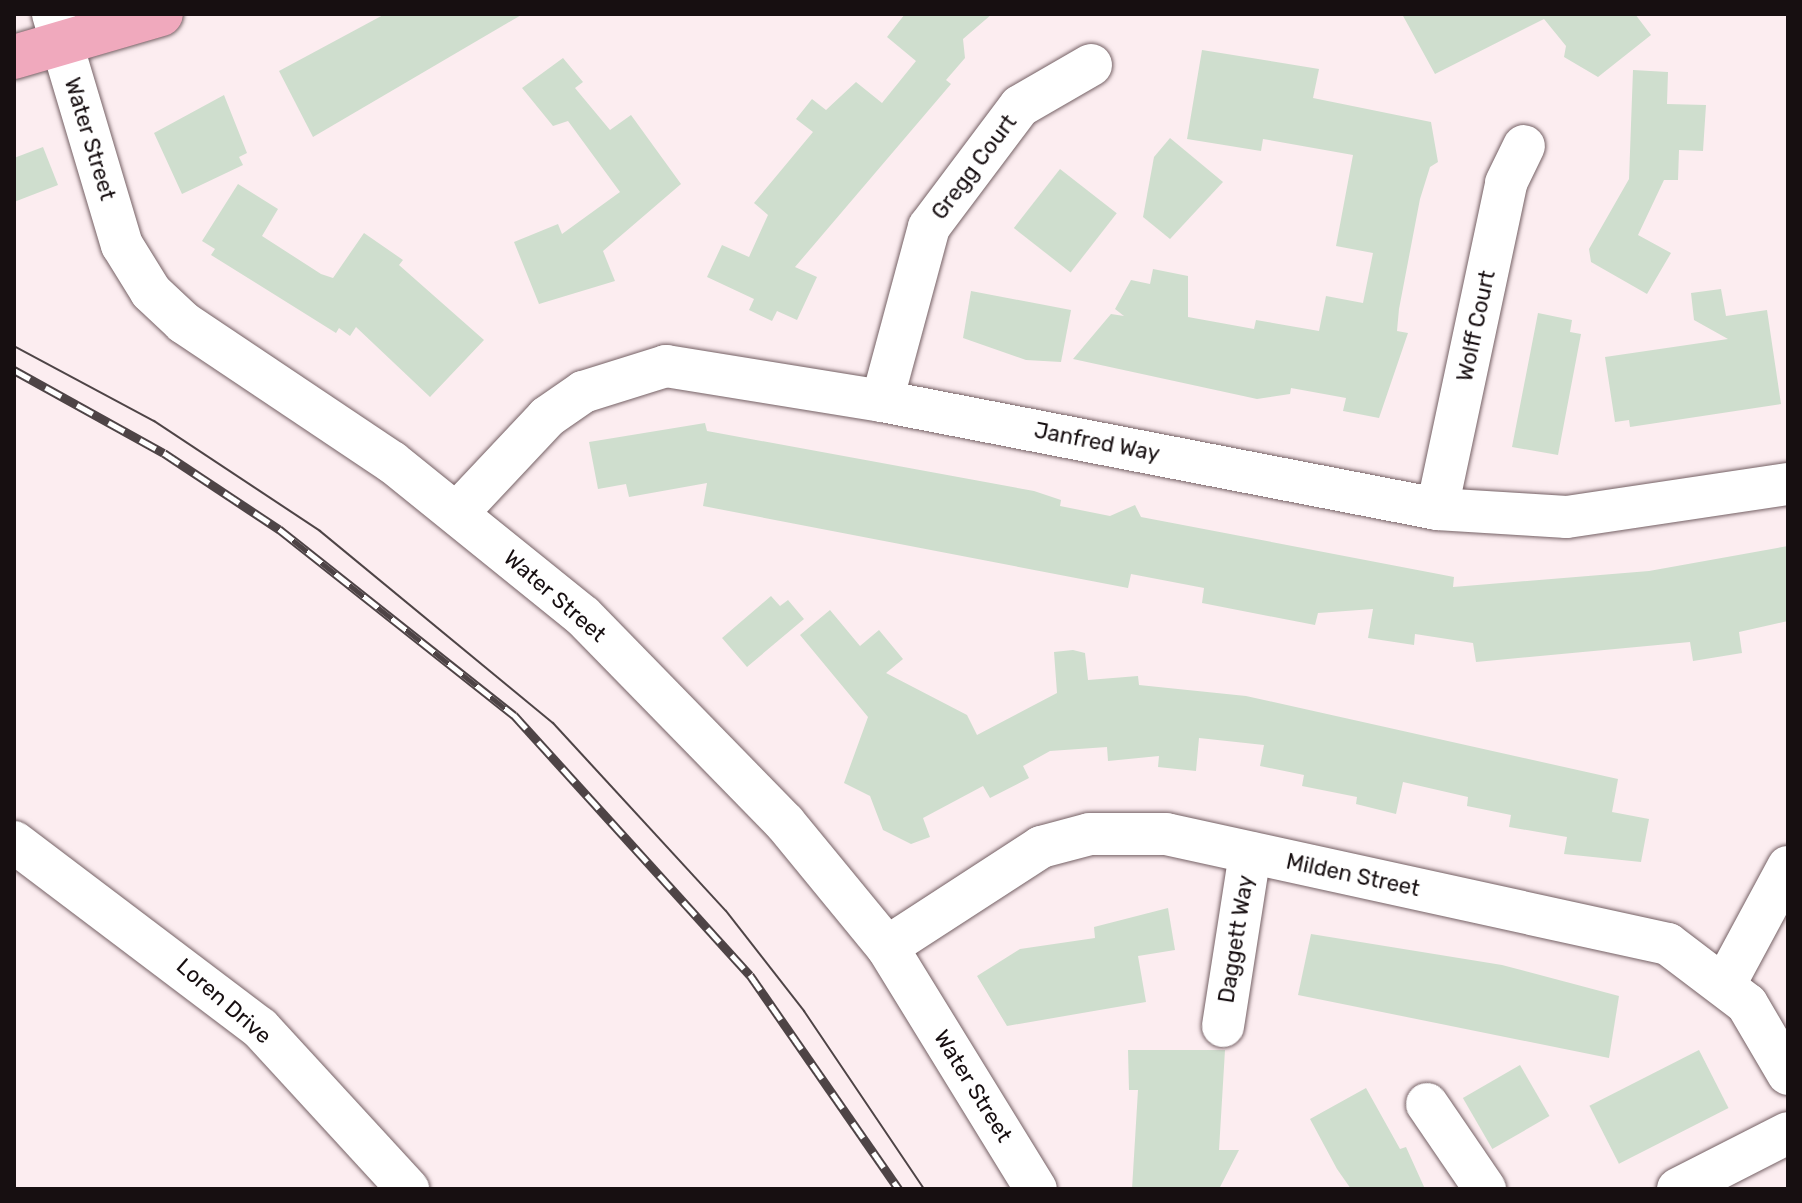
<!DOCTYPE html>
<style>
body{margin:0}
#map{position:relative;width:1802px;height:1203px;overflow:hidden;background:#fcedf0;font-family:Rubik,sans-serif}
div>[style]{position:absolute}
.building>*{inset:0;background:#cfdece;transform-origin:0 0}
.roads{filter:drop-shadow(0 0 2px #756165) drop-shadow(0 0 2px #756165)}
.minor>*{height:42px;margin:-21px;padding:0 21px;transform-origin:21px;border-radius:21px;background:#fff}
.major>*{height:44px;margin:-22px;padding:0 22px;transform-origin:22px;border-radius:22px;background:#f0a9bd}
.tram>*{height:2px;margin:-1px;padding:0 1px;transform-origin:1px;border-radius:1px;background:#4e4446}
.rail>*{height:9px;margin-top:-4.5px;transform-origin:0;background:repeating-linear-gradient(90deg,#fff 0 18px,#4e4446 0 36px);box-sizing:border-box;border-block:2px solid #4e4446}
span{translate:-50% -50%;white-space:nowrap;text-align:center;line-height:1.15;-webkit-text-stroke:8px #fff;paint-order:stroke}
.street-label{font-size:22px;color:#170f11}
.frame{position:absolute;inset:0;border:16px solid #170f11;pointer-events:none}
</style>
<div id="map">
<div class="building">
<div style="clip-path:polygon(385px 14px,523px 14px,313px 137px,279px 71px)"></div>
<div style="clip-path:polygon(905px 14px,992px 14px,963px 39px,965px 58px,946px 80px,951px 84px,795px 267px,817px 277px,797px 320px,777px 311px,772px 321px,749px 310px,754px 299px,707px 277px,722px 245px,749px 257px,768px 215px,754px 203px,813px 132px,796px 119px,812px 99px,826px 110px,856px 82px,882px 103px,916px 61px,887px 37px)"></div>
<div style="clip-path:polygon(1402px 14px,1635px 14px,1651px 35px,1598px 77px,1564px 57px,1566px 46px,1544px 19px,1435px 74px)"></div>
<div style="clip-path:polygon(1202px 50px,1319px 69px,1313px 98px,1431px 122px,1438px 162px,1430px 167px,1420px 199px,1399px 309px,1397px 331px,1408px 333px,1379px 418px,1343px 411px,1346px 398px,1291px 388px,1290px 394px,1257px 399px,1073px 359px,1111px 314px,1124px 316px,1115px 309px,1131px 280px,1150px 284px,1153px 269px,1188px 276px,1188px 317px,1254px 329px,1256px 320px,1319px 331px,1326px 296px,1363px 303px,1373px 253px,1336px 246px,1353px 155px,1263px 139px,1261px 151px,1187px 139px)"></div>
<div style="clip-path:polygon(563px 58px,583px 82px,575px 88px,610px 130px,631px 115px,681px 184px,603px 251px,615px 281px,539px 304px,514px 242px,558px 224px,562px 234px,620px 192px,568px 121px,553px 126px,522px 88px)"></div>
<div style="clip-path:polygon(1633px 70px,1668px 72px,1667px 104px,1706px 105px,1703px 151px,1679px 150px,1678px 180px,1664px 180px,1638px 235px,1671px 253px,1647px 294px,1591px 262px,1589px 249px,1629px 179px)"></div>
<div style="clip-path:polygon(224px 95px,247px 153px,239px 157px,243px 165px,182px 194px,154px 133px)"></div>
<div style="clip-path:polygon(1170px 138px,1223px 182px,1170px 239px,1143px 217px,1154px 157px)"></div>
<div style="clip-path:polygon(43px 147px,58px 185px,14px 202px,14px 158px)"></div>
<div style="left:1060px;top:169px;width:72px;height:75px;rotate:38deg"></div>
<div style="clip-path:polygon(238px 184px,278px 209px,262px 236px,321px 274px,333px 278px,364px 233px,403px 260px,399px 265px,484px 340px,430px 397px,356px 327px,350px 336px,339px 328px,336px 333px,211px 255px,215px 249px,202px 241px)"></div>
<div style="clip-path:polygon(1721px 289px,1726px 316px,1767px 310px,1781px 404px,1630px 427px,1629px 420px,1615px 422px,1605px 357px,1728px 339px,1694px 320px,1691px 293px)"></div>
<div style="clip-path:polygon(971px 291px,1071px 310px,1061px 362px,1026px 360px,963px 338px)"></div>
<div style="clip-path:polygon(1538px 313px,1572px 320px,1570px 332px,1581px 334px,1558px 455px,1512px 447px)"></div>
<div style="clip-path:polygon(705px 423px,707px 431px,1034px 491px,1061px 500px,1060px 506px,1110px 516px,1135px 505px,1141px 517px,1454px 577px,1453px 587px,1649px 571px,1788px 546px,1788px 621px,1739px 632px,1742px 653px,1693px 661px,1690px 642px,1476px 662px,1473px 643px,1415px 634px,1414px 645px,1368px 638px,1373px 609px,1318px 613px,1315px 625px,1202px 603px,1204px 588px,1131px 574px,1128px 588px,703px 506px,707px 483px,629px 497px,626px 484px,598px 489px,589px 442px)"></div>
<div style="clip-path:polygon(771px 596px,780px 606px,788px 600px,804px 619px,747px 667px,722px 638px)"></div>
<div style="clip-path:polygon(830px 610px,860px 646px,879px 630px,903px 659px,886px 673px,967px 715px,977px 735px,1057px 693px,1054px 652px,1073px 650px,1085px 653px,1088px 680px,1138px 676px,1139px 685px,1246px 696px,1618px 779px,1612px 812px,1649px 819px,1641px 862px,1564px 854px,1567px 837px,1509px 827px,1511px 815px,1467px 806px,1468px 797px,1403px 782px,1396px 814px,1356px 804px,1357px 797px,1302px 786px,1304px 775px,1260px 766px,1264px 745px,1199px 738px,1196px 771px,1158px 767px,1159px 756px,1108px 761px,1107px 747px,1050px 751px,1023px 766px,1029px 778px,990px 798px,983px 786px,923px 818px,930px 837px,911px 844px,883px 830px,870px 796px,844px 783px,868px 717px,800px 635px)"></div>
<div style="clip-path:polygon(1168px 908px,1175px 950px,1138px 956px,1146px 1002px,1007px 1026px,977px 976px,1020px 949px,1095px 938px,1094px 927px)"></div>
<div style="clip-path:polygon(1311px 934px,1502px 965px,1619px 996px,1609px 1058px,1298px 995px)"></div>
<div style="clip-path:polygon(1128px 1050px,1225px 1050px,1219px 1150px,1239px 1150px,1219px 1189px,1132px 1189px,1138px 1090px,1129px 1090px)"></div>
<div style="left:1699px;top:1050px;width:65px;height:123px;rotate:63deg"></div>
<div style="left:1520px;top:1065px;width:59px;height:66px;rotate:60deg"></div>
<div style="clip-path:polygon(1366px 1088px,1400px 1149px,1406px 1147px,1425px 1189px,1351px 1189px,1337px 1169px,1310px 1119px)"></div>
</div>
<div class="roads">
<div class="minor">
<div style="left:53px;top:14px;width:241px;rotate:73.4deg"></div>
<div style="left:122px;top:245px;width:55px;rotate:58.3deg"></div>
<div style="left:151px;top:292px;width:45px;rotate:43.2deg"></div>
<div style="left:184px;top:323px;width:250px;rotate:33.8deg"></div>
<div style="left:392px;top:462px;width:245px;rotate:38.9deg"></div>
<div style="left:583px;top:616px;width:289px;rotate:45.7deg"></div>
<div style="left:785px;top:823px;width:161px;rotate:50.6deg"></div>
<div style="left:887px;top:947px;width:284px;rotate:58.4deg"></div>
<div style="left:882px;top:401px;width:180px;rotate:-74.9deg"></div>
<div style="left:929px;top:227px;width:151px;rotate:-53.1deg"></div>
<div style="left:1020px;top:106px;width:82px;rotate:-30deg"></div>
<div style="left:1437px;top:509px;width:333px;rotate:-78deg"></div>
<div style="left:1506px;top:183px;width:41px;rotate:-64.1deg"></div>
<div style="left:457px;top:513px;width:132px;rotate:-46.8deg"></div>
<div style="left:547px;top:417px;width:44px;rotate:-34.8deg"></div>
<div style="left:583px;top:392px;width:87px;rotate:-17.4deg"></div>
<div style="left:666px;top:366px;width:219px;rotate:9.2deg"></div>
<div style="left:882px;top:401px;width:565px;rotate:11.01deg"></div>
<div style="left:1437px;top:509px;width:130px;rotate:3.5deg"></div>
<div style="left:1567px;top:517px;width:223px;rotate:-8.5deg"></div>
<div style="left:14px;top:842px;width:308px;rotate:37.1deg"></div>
<div style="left:260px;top:1028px;width:219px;rotate:47.4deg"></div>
<div style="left:887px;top:947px;width:184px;rotate:-33deg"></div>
<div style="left:1041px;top:847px;width:51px;rotate:-14.9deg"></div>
<div style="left:1090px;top:834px;width:76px"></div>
<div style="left:1166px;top:834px;width:514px;rotate:12.36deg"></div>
<div style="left:1668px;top:944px;width:99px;rotate:37.2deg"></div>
<div style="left:1747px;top:1004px;width:81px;rotate:59.6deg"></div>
<div style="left:1725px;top:984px;width:133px;rotate:-61.7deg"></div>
<div style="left:1223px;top:1026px;width:175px;rotate:-81.1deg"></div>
<div style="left:1427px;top:1104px;width:103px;rotate:55.7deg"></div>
<div style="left:1678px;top:1189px;width:123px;rotate:-27deg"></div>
</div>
<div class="major">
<div style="left:14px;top:57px;width:153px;rotate:-16.3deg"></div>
</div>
</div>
<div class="tram">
<div style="left:14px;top:346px;width:159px;rotate:28.2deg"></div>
<div style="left:154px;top:421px;width:199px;rotate:33.5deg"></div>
<div style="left:320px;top:531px;width:302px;rotate:39.5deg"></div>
<div style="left:553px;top:723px;width:255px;rotate:47.4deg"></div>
<div style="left:726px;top:911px;width:127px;rotate:52deg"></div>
<div style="left:804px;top:1011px;width:215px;rotate:56deg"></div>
</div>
<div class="rail">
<div style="left:14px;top:370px;width:171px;rotate:29deg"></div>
<div style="left:164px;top:453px;width:138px;rotate:33.5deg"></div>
<div style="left:279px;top:529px;width:300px;rotate:38.4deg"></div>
<div style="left:514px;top:715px;width:351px;rotate:47.8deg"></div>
<div style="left:750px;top:975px;width:261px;rotate:55.2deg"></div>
</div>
<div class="street-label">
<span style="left:90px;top:139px;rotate:73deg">Water Street</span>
<span style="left:974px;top:167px;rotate:-53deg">Gregg Court</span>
<span style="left:1476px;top:326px;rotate:-78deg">Wolff Court</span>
<span style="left:1097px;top:442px;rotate:11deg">Janfred Way</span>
<span style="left:555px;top:596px;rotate:41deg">Water Street</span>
<span style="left:1353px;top:875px;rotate:12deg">Milden Street</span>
<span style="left:1236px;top:939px;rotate:-81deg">Daggett Way</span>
<span style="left:224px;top:1001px;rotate:41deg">Loren Drive</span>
<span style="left:973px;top:1086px;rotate:58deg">Water Street</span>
</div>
<div class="frame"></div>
</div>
